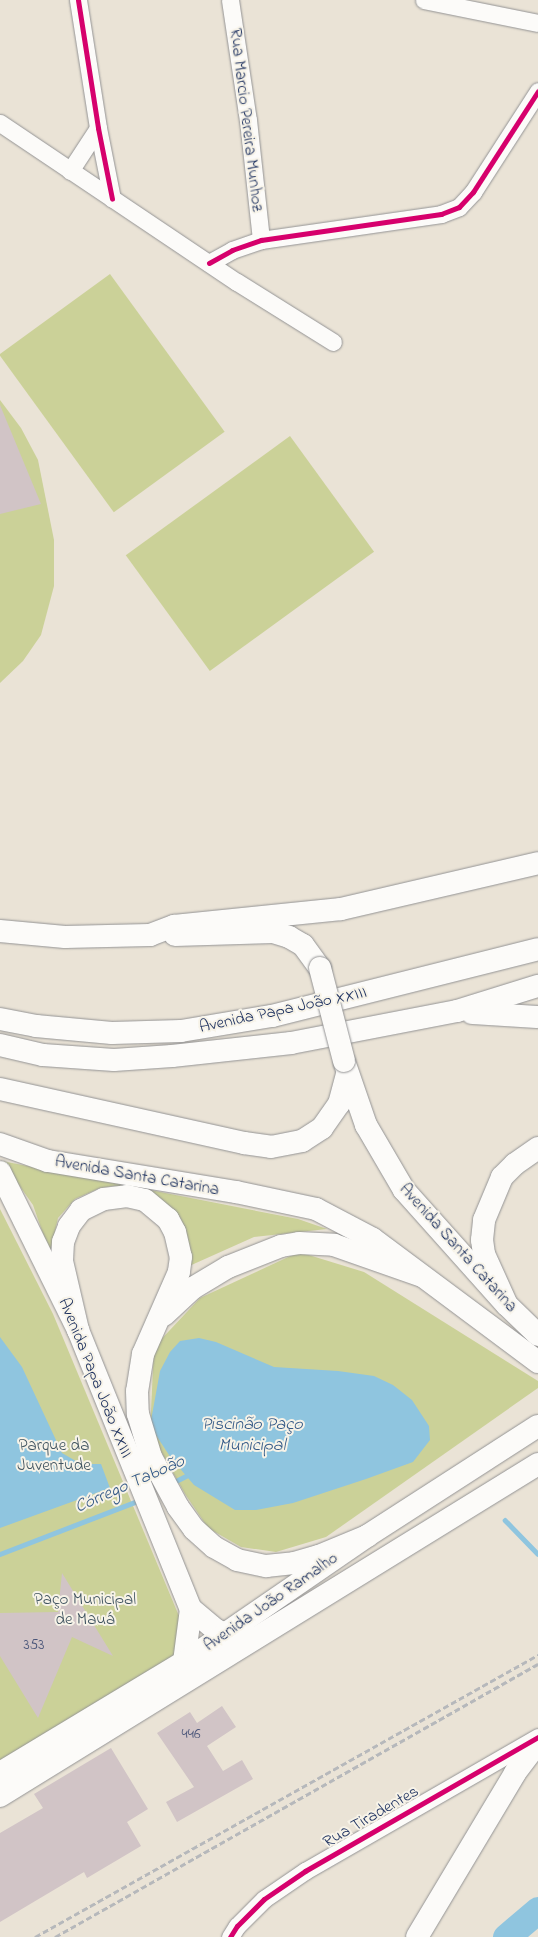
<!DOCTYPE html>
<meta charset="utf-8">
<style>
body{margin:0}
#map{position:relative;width:538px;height:1937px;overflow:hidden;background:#eae3d6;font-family:"Indie Flower",sans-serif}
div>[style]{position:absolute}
.green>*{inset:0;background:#cbd198;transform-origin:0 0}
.water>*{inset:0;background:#8fc5df}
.stream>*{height:4.5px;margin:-2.25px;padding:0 2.25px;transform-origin:2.25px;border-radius:2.25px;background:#8fc5df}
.river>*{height:27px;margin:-13.5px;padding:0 13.5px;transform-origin:13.5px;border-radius:13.5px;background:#8fc5df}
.building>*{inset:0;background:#d1c4c6}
.roads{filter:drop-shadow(0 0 1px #939394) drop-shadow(0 0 1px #939394)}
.minor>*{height:17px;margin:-8.5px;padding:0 8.5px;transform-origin:8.5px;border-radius:8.5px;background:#fcfbf9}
.secondary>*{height:22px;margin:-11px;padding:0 11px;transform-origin:11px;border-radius:11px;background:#fcfbf9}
.primary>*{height:22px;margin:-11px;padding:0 11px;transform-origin:11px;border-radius:11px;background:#fcfbf9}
.trunk>*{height:22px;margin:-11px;padding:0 11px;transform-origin:11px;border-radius:11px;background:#fcfbf9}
.rail>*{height:3px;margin-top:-1.5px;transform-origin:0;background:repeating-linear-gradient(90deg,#b6b8bb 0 6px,transparent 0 9px)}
.bridges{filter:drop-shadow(0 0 1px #939394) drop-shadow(0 0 1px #939394)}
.secondary-bridge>*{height:22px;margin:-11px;padding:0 11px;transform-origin:11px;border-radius:11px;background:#fcfbf9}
.cycleway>*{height:5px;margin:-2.5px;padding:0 2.5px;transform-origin:2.5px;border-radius:2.5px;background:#d6006c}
span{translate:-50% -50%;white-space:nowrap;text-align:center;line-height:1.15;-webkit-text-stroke:4px #f7f3e8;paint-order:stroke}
.number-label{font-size:15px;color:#485478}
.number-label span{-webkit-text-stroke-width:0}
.street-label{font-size:17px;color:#1b2f5e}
.park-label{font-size:17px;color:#405460}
.water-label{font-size:18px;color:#325886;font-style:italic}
</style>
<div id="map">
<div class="green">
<div style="left:110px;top:274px;width:195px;height:137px;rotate:54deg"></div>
<div style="clip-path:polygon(0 400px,21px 428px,38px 460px,54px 540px,54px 586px,41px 635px,23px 661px,0 683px)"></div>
<div style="left:290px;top:436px;width:143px;height:203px;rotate:54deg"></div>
<div style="clip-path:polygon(2px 1161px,298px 1219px,327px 1229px,254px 1237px,187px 1267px,145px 1193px,114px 1186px,100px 1188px,75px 1199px,58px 1218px,50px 1254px,33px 1205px)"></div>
<div style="clip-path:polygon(0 1209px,53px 1314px,184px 1628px,174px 1656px,0 1761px)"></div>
<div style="clip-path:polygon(299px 1252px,364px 1272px,538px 1381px,538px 1388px,326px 1537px,276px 1552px,241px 1547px,208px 1528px,185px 1494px,150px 1432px,154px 1347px,200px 1298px)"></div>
</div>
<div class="water">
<div style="clip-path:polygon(0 1337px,22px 1367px,62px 1453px,81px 1464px,101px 1464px,110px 1488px,0 1528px)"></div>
<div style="clip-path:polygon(199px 1338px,216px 1342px,274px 1367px,338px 1371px,374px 1376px,393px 1385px,412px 1400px,429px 1426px,430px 1440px,413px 1462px,366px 1479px,293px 1503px,256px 1510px,235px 1510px,194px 1485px,171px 1458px,150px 1426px,160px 1371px,170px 1352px,180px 1341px)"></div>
</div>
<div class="stream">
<div style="left:172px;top:1483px;width:20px;rotate:-27deg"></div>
<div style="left:505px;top:1520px;width:47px;rotate:45.9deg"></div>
<div style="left:0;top:1554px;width:150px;rotate:-21.1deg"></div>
</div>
<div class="river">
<div style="left:506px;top:1937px;width:42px;rotate:-40.2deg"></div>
</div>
<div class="building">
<div style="clip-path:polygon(0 405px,41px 504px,0 514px)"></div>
<div style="clip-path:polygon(62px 1573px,113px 1656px,72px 1637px,38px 1718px,0 1656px,0 1613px,58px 1612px)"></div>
<div style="clip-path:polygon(222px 1706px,236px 1727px,207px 1746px,223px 1771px,242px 1760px,253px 1779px,177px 1822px,166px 1802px,194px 1787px,157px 1733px,190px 1712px,197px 1723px)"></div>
<div style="clip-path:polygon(111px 1748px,148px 1809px,127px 1822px,141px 1846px,87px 1878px,84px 1872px,0 1922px,0 1833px,43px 1808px,34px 1794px)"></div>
</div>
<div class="roads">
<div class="minor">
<div style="left:78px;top:0;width:130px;rotate:81.1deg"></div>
<div style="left:98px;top:128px;width:72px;rotate:78.8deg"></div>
<div style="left:230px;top:0;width:121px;rotate:81.5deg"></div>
<div style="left:248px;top:120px;width:121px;rotate:83.8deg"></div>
<div style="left:424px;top:0;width:116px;rotate:11.4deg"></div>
<div style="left:0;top:123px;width:285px;rotate:33.9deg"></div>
<div style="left:237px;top:282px;width:113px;rotate:32deg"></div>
<div style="left:70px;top:171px;width:51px;rotate:-56.9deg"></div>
<div style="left:209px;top:263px;width:26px;rotate:-29deg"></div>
<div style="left:232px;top:250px;width:31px;rotate:-19deg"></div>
<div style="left:261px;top:240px;width:182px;rotate:-8.2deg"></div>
<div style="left:441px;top:214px;width:19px;rotate:-21deg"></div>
<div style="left:459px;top:207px;width:21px;rotate:-47deg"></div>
<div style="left:473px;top:192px;width:120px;rotate:-57.2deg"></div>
<div style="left:230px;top:1937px;width:13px;rotate:-58deg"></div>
<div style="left:237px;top:1926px;width:38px;rotate:-45deg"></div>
<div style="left:264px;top:1899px;width:50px;rotate:-34.3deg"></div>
<div style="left:305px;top:1871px;width:269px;rotate:-29.9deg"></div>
</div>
<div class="secondary">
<div style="left:175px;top:935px;width:98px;rotate:-1.8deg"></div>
<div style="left:273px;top:932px;width:17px;rotate:17deg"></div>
<div style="left:289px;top:937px;width:16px;rotate:30deg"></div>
<div style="left:303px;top:945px;width:29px;rotate:54deg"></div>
<div style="left:345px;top:1064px;width:65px;rotate:71deg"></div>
<div style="left:366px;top:1125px;width:75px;rotate:59.7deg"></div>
<div style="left:404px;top:1190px;width:154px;rotate:48.2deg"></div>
<div style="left:507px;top:1305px;width:43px;rotate:44.1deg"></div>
<div style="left:0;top:1144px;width:51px;rotate:19.5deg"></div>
<div style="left:48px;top:1161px;width:191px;rotate:9.4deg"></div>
<div style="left:236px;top:1192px;width:82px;rotate:12deg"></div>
<div style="left:316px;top:1209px;width:64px;rotate:27.8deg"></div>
<div style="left:373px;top:1239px;width:206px;rotate:36.7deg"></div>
<div style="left:417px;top:1937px;width:191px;rotate:-59.1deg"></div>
<div style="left:515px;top:1773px;width:39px;rotate:-53deg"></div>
</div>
<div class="primary">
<div style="left:0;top:931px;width:65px;rotate:5.3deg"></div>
<div style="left:65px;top:937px;width:85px;rotate:-1.3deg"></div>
<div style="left:150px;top:935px;width:26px;rotate:-21deg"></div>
<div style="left:174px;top:926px;width:168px;rotate:-5.8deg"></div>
<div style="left:341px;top:909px;width:202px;rotate:-13.1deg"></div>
<div style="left:0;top:1089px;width:250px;rotate:12.5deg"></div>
<div style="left:244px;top:1143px;width:27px;rotate:8deg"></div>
<div style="left:271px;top:1147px;width:32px;rotate:-11deg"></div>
<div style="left:302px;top:1141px;width:24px;rotate:-33deg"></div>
<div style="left:322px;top:1128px;width:29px;rotate:-55deg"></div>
<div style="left:339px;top:1104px;width:30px;rotate:-75deg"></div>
<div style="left:0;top:1172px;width:176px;rotate:63.7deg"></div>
<div style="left:78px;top:1330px;width:301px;rotate:68deg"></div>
<div style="left:191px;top:1609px;width:33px;rotate:40deg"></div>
<div style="left:216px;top:1630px;width:27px;rotate:22deg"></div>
<div style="left:184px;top:1662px;width:53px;rotate:-82.5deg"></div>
</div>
<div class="trunk">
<div style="left:472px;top:1013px;width:66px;rotate:3.5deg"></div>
<div style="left:0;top:1019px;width:37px;rotate:11deg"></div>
<div style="left:36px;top:1026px;width:76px;rotate:5.3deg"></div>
<div style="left:112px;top:1033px;width:69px;rotate:-1.7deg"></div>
<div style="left:181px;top:1031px;width:92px;rotate:-9.4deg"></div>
<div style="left:272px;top:1016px;width:274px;rotate:-14.1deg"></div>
<div style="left:0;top:1045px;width:44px;rotate:13.1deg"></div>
<div style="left:43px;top:1055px;width:71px;rotate:4deg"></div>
<div style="left:114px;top:1060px;width:58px;rotate:-3.9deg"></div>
<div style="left:172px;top:1056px;width:120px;rotate:-6.2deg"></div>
<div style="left:291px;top:1043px;width:169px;rotate:-10.9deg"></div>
<div style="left:457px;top:1011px;width:85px;rotate:-17.2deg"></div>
<div style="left:507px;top:1305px;width:56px;rotate:-114.3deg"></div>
<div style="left:484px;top:1254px;width:14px;rotate:-98deg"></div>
<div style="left:482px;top:1240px;width:20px;rotate:-84deg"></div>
<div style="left:484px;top:1220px;width:47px;rotate:-67.3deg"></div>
<div style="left:502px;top:1177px;width:18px;rotate:-45deg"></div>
<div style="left:515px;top:1164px;width:28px;rotate:-35deg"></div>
<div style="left:164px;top:1315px;width:40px;rotate:-43deg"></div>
<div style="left:193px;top:1288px;width:41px;rotate:-31deg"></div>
<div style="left:228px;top:1267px;width:57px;rotate:-21.6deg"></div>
<div style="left:281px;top:1246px;width:18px;rotate:-9deg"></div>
<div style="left:299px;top:1243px;width:35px;rotate:3deg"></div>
<div style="left:334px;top:1245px;width:93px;rotate:19.4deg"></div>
<div style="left:78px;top:1330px;width:71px;rotate:-103.1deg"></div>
<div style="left:62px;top:1261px;width:19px;rotate:-87deg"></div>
<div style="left:63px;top:1242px;width:17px;rotate:-69deg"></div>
<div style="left:69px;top:1226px;width:20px;rotate:-53deg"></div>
<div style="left:81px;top:1210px;width:25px;rotate:-26deg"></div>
<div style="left:104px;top:1199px;width:23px;rotate:-7deg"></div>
<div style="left:127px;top:1196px;width:18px;rotate:13deg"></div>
<div style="left:145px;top:1200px;width:30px;rotate:40deg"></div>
<div style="left:168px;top:1219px;width:15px;rotate:62deg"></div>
<div style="left:175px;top:1232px;width:26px;rotate:77deg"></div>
<div style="left:181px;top:1257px;width:15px;rotate:98deg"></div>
<div style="left:179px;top:1272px;width:90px;rotate:113.7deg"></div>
<div style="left:143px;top:1354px;width:37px;rotate:99deg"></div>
<div style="left:137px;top:1391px;width:23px;rotate:88deg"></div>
<div style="left:138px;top:1414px;width:45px;rotate:73.2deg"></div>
<div style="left:151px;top:1457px;width:57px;rotate:61.6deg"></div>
<div style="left:178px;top:1507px;width:27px;rotate:54deg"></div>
<div style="left:194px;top:1529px;width:27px;rotate:42deg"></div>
<div style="left:214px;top:1547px;width:26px;rotate:29deg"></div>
<div style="left:237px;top:1560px;width:30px;rotate:12deg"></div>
<div style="left:266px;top:1566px;width:28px;rotate:-6deg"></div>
<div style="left:294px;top:1563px;width:26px;rotate:-16deg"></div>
<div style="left:319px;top:1556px;width:52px;rotate:-22.6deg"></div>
<div style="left:0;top:1773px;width:215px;rotate:-31.1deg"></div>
<div style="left:184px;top:1662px;width:222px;rotate:-34.5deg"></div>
<div style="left:367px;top:1536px;width:203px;rotate:-32.8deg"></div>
<div style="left:0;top:1796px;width:632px;rotate:-31.68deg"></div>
</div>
</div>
<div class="rail">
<div style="left:35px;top:1937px;width:577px;rotate:-29.28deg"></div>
<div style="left:55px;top:1937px;width:555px;rotate:-29.48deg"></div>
</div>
<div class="bridges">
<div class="secondary-bridge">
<div style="left:320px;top:968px;width:96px;rotate:75.5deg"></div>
</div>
</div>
<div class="cycleway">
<div style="left:78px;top:0;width:130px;rotate:81.1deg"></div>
<div style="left:98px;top:128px;width:72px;rotate:78.8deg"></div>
<div style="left:209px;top:263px;width:26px;rotate:-29deg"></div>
<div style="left:232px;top:250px;width:31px;rotate:-19deg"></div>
<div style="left:261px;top:240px;width:182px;rotate:-8.2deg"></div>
<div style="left:441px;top:214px;width:19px;rotate:-21deg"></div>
<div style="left:459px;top:207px;width:21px;rotate:-47deg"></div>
<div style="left:473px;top:192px;width:120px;rotate:-57.2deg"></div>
<div style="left:230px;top:1937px;width:13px;rotate:-58deg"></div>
<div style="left:237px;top:1926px;width:38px;rotate:-45deg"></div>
<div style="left:264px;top:1899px;width:50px;rotate:-34.3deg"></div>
<div style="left:305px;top:1871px;width:269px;rotate:-29.9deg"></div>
</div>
<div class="number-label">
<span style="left:34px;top:1646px">353</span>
<span style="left:191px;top:1735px">446</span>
</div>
<div class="street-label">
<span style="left:246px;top:120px;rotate:83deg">Rua Marcio Pereira Munhoz</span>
<span style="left:283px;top:1010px;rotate:-12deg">Avenida Papa João XXIII</span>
<span style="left:137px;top:1176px;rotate:10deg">Avenida Santa Catarina</span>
<span style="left:458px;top:1248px;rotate:48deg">Avenida Santa Catarina</span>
<span style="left:95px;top:1378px;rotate:68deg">Avenida Papa João XXIII</span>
<span style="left:271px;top:1602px;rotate:-35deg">Avenida João Ramalho</span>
<span style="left:371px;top:1817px;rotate:-30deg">Rua Tiradentes</span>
</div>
<div class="park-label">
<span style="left:54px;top:1456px">Parque da<br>Juventude</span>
<span style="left:85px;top:1610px">Paço Municipal<br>de Mauá</span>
</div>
<div class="water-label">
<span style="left:252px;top:1436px">Piscinão Paço<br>Municipal</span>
<span style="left:130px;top:1485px;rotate:-24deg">Córrego Taboão</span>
</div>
</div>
